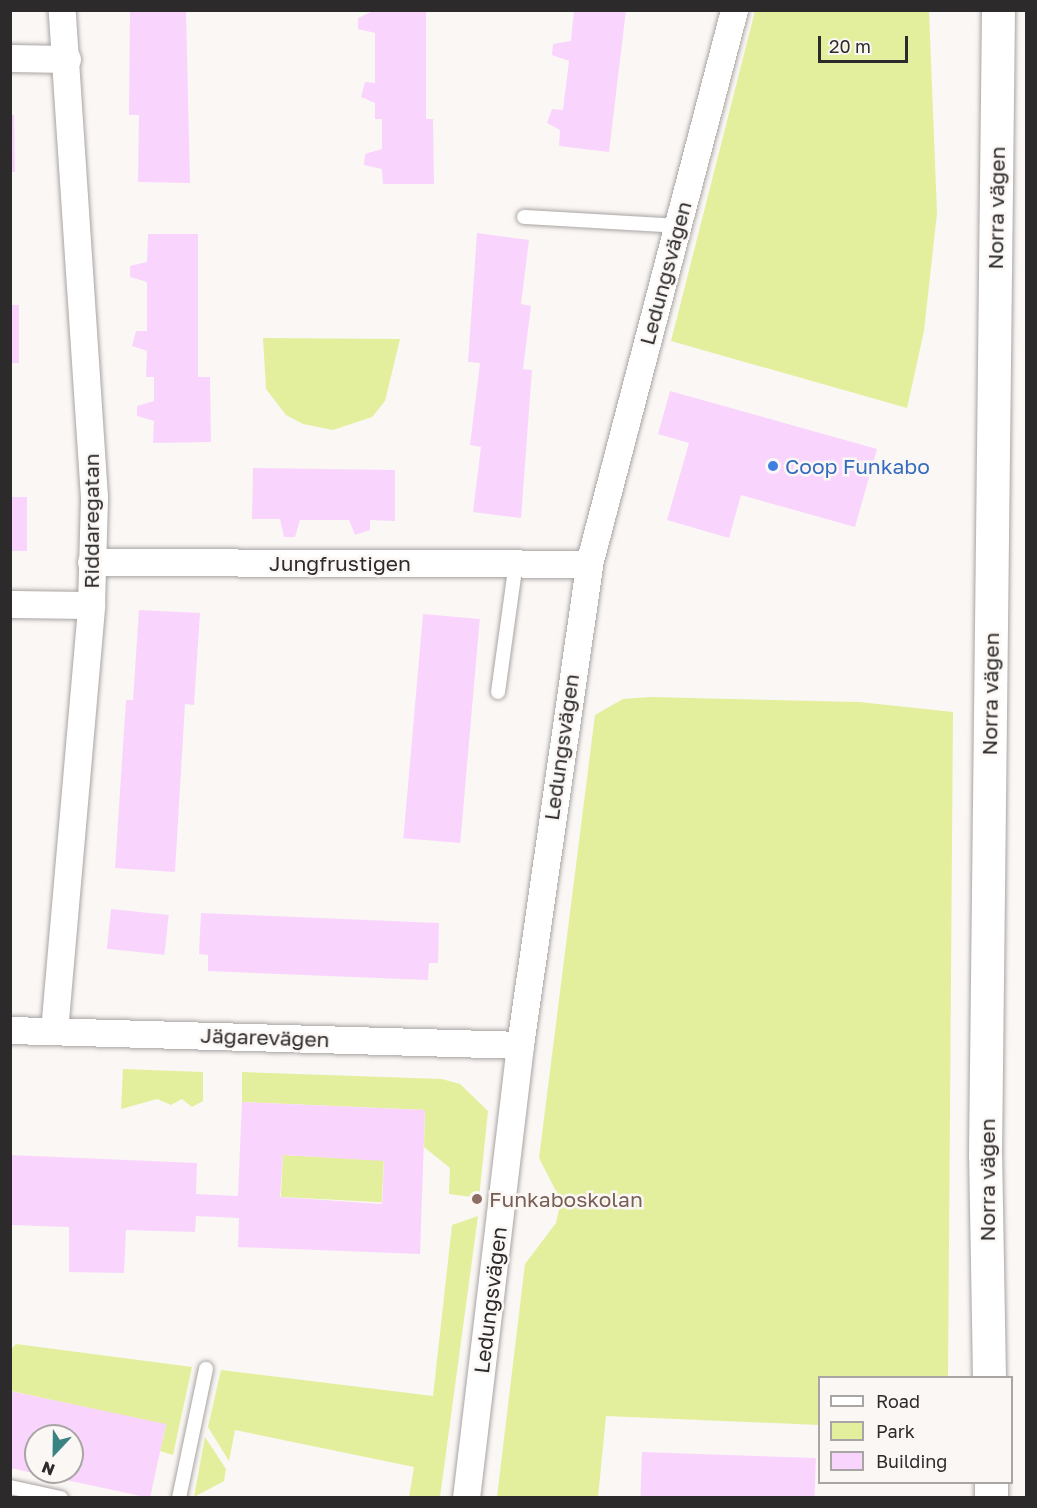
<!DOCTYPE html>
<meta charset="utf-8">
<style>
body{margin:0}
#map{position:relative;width:1037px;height:1508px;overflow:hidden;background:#fbf7f5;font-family:"Golos Text",sans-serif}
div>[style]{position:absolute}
.green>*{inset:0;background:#e3ef9d;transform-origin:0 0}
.building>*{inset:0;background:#f9d5fd;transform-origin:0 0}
.roads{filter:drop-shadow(0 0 2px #a8a4a2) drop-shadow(0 0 2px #a8a4a2)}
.lane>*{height:14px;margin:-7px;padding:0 7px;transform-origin:7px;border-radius:7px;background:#fff}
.street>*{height:27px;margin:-13.5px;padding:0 13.5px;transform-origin:13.5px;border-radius:13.5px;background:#fff}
.secondary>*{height:33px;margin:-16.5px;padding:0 16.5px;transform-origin:16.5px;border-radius:16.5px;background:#fff}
.dots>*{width:16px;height:16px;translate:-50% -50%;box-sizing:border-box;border:3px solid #fbf7f5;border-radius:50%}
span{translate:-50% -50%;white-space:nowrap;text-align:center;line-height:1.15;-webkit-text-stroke:5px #fbf7f5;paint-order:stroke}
.street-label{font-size:21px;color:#2c2a2a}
.shop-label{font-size:21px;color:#366cbe}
.left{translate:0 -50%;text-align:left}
.education-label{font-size:21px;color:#785e54}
.frame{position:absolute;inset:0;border:12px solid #2c2a2a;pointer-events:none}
.legend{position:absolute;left:818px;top:1376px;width:195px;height:108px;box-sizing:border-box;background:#fbf7f5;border:2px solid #a8a5a4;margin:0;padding:8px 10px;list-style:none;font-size:18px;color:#2c2a2a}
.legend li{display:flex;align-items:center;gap:12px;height:30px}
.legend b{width:30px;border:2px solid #a8a5a4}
.north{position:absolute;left:24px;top:1424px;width:60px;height:60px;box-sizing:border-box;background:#fbf7f5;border:2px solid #a8a5a4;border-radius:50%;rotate:202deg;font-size:16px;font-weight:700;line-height:24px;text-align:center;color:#2c2a2a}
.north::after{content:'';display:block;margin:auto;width:21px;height:27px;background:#3a8383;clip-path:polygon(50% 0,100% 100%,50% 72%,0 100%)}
.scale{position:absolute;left:818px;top:36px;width:90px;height:27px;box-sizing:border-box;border:3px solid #2c2a2a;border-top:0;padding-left:8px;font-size:18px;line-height:21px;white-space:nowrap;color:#2c2a2a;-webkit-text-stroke:4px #fbf7f5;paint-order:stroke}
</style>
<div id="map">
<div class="green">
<div style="clip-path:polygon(755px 11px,929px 11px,937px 213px,924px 331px,907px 408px,671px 341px)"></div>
<div style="clip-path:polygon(263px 338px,400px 339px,385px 401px,372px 417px,333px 430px,303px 424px,286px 415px,266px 389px)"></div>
<div style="clip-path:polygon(650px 697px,859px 702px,953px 712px,948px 1377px,820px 1378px,819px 1425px,606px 1416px,598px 1497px,497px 1497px,525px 1264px,556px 1223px,561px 1201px,539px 1158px,595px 715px,623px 699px)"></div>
<div style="clip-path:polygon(123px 1069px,203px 1072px,203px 1101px,192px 1107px,182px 1099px,171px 1105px,157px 1099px,121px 1109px)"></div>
<div style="clip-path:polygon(242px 1072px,442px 1079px,460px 1084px,488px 1111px,479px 1198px,449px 1194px,450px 1168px,424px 1147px,425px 1110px,242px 1102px)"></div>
<div style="left:283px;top:1155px;width:101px;height:42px;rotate:3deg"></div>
<div style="clip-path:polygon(478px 1216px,440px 1497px,409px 1497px,414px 1467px,235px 1430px,229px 1461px,208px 1427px,221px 1370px,433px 1396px,452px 1225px)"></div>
<div style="clip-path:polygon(16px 1344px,192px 1367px,173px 1455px,160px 1451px,166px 1425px,11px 1391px,11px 1349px)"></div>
<div style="clip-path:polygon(205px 1437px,226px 1469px,224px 1481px,194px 1497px)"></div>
</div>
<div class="building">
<div style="clip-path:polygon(130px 10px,186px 10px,190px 183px,138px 182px,139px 115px,129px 115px)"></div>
<div style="clip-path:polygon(375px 10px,426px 10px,426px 119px,433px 119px,434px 184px,383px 184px,382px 169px,364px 165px,365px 154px,382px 149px,382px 119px,375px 119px,375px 103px,361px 97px,365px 82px,375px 83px,375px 33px,358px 29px,358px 18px)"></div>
<div style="clip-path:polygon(574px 10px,626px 10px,609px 152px,559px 146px,560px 130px,547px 123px,552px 109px,563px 110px,569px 61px,552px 55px,553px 44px,571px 41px)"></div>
<div style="clip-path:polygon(10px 115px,14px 115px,15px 172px,10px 172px)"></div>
<div style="clip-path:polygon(477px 233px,529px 240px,521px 304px,531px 306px,523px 369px,532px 370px,521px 518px,473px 512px,481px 447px,470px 445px,480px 363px,468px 362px)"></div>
<div style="clip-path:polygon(148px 234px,198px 234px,198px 377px,210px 377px,211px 442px,153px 443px,154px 421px,137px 416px,137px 406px,154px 401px,154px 377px,146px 377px,147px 351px,132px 346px,136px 331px,147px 331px,147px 282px,130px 277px,130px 266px,147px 262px)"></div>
<div style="left:10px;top:305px;width:9px;height:58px"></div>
<div style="clip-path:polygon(670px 391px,877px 449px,855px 527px,741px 495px,729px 538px,667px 520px,689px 443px,658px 434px)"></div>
<div style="clip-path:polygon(253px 468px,395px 470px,395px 521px,370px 520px,370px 530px,355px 535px,349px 520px,300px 520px,295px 537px,284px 537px,280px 519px,252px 519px)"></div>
<div style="left:10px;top:497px;width:17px;height:54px"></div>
<div style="clip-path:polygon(139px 610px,200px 613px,194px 705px,185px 704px,175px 872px,115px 868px,126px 700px,133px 700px)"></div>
<div style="left:423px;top:614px;width:57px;height:225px;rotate:5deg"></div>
<div style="left:111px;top:909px;width:58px;height:40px;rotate:6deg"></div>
<div style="clip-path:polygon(201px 913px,439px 923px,438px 963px,429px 963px,428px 980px,208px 971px,208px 955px,199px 954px)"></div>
<div style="clip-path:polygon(evenodd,242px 1102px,425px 1110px,420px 1254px,238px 1247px,239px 1218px,196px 1216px,195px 1232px,126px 1230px,124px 1273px,69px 1272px,69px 1227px,10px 1225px,10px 1155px,197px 1163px,196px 1194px,238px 1196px,242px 1102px,283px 1155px,384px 1161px,382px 1204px,280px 1197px,283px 1155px)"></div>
<div style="clip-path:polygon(evenodd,10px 1391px,166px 1424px,150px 1498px,10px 1468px,10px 1391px,36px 1436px,72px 1436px,72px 1472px,36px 1472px,36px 1436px)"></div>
<div style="left:642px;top:1452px;width:174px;height:46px;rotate:2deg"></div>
</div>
<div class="roads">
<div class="lane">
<div style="left:524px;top:217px;width:154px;rotate:3.3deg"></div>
<div style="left:498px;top:692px;width:130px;rotate:-82.1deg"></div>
<div style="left:10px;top:1487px;width:52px;rotate:12.2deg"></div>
<div style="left:179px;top:1498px;width:132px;rotate:-78.2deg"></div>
</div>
<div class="street">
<div style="left:10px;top:58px;width:57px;rotate:1deg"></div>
<div style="left:91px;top:562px;width:498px;rotate:0.2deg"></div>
<div style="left:10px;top:604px;width:81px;rotate:0.7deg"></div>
<div style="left:10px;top:1030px;width:510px;rotate:1.68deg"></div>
<div style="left:54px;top:1031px;width:428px;rotate:-85deg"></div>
<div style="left:91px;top:605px;width:108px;rotate:-88.4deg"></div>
<div style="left:94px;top:497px;width:488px;rotate:-93.8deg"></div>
<div style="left:466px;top:1498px;width:456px;rotate:-83.2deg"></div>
<div style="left:520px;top:1045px;width:486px;rotate:-81.8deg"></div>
<div style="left:589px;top:564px;width:573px;rotate:-75.33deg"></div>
</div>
<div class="secondary">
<div style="left:989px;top:1378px;width:223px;rotate:-91deg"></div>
<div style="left:985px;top:1155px;width:1145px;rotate:-89.35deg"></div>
<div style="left:991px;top:1482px;width:16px;rotate:90deg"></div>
</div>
</div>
<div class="dots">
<div style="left:773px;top:466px;background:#3f7fe0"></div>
<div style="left:477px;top:1199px;background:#8d6e63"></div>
</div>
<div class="street-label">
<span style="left:996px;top:208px;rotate:-89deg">Norra vägen</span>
<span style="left:665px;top:273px;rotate:-75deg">Ledungsvägen</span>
<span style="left:91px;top:521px;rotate:-90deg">Riddaregatan</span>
<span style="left:340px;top:563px">Jungfrustigen</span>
<span style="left:990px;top:694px;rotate:-89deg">Norra vägen</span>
<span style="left:561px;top:747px;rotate:-82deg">Ledungsvägen</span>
<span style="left:265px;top:1037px;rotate:2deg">Jägarevägen</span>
<span style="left:987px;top:1180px;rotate:-90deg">Norra vägen</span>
<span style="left:490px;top:1300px;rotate:-83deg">Ledungsvägen</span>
</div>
<div class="shop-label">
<span class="left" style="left:785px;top:466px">Coop Funkabo</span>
</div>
<div class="education-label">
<span class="left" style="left:489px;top:1199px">Funkaboskolan</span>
</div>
<div class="frame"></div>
<ul class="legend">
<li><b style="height:8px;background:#fff"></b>Road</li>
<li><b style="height:16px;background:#e3ef9d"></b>Park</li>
<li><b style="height:16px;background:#f9d5fd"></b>Building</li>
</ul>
<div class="north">N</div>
<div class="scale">20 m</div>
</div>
